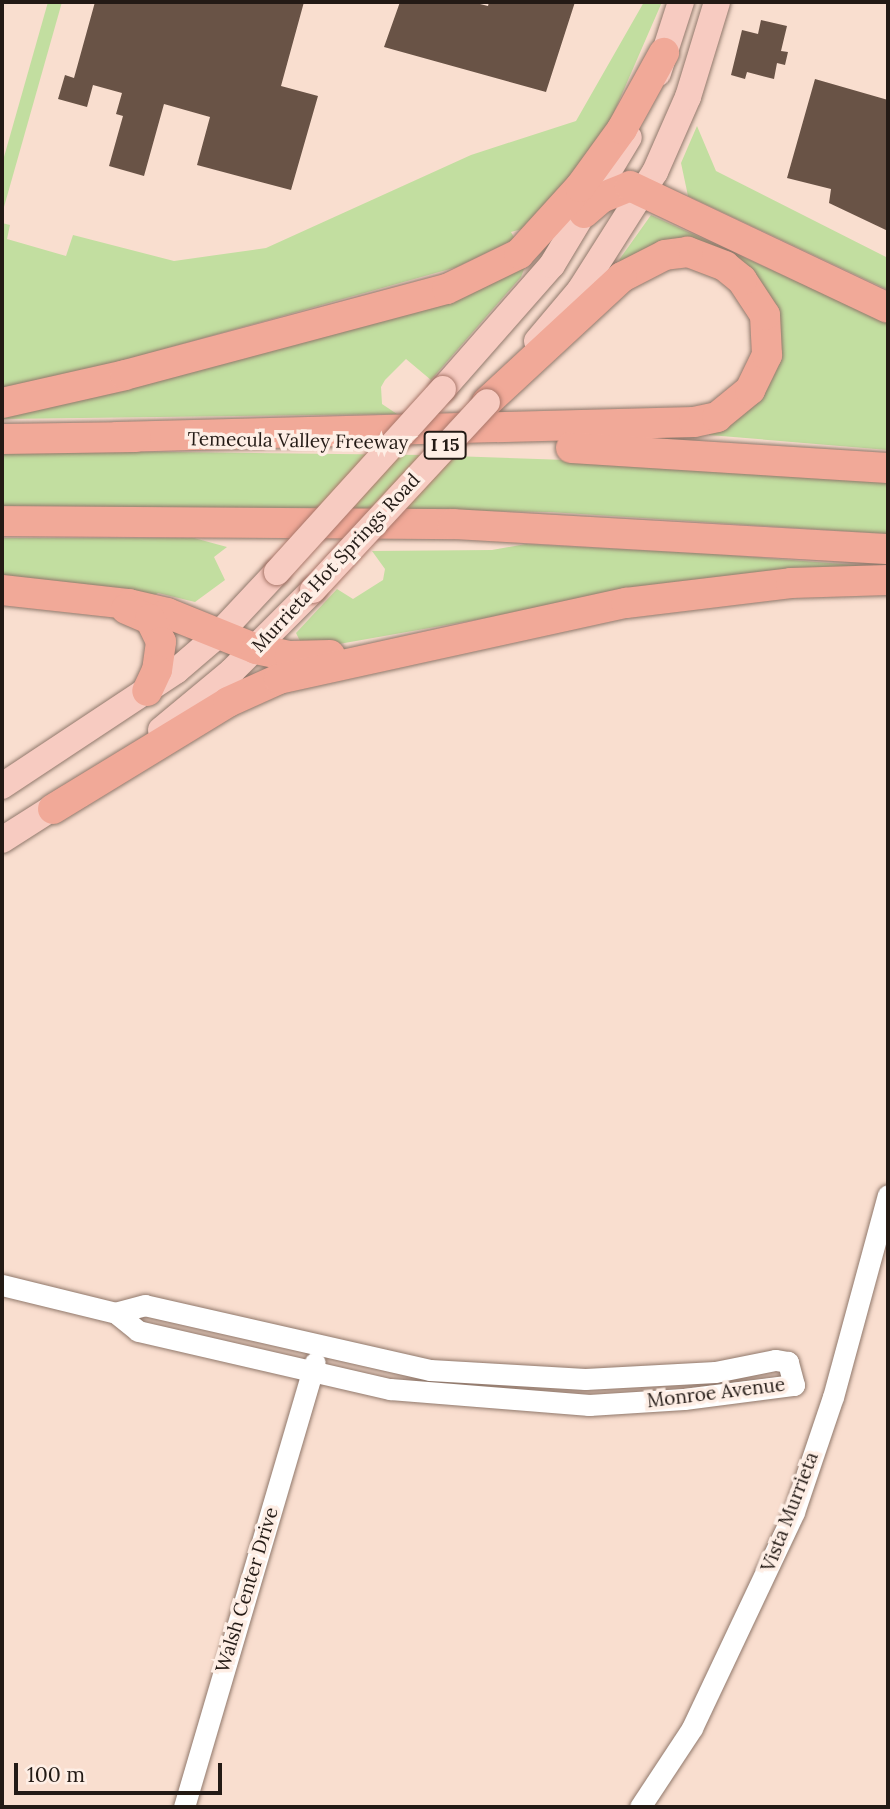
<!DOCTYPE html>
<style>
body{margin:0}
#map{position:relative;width:890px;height:1809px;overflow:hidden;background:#f9decf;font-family:Lora,serif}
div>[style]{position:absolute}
.green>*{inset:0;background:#c2dea0}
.building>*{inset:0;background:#695346}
.roads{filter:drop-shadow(0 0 2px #90786b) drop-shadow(0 0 2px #90786b)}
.minor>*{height:21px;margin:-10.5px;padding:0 10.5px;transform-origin:10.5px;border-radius:10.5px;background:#fff}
.major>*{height:26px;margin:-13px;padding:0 13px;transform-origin:13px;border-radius:13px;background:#f7cbc1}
.highway>*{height:30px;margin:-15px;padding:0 15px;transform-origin:15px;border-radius:15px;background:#f1a998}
.bridges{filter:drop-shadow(0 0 2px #a9776a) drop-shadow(0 0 2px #a9776a)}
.major-bridge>*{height:26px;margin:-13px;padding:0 13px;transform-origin:13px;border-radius:13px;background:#f7cbc1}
span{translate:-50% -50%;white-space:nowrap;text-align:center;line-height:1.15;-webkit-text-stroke:7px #feeee5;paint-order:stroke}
.shield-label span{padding:2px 5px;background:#feeee5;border:2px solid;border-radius:5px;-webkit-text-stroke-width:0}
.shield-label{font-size:18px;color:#231a15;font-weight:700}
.street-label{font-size:19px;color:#231a15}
.frame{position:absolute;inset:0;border:4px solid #231a15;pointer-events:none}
.scale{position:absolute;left:14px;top:1763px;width:208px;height:32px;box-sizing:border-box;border:4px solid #231a15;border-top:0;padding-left:9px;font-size:21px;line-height:24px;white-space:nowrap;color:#231a15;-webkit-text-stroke:5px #feeee5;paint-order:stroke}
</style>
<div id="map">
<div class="green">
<div style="clip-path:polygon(48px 2px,62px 2px,2px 214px,2px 164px)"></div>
<div style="clip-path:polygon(644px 2px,662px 2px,605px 133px,526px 228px,511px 232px,515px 239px,457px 267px,68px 376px,2px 390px,2px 223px,10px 225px,7px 239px,66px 256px,73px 235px,174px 261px,266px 248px,471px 155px,576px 121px)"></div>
<div style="clip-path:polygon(697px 126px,716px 171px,888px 258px,888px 290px,688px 196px,681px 163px)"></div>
<div style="clip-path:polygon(651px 215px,888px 323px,888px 450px,709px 435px,708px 430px,767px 377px,739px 266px,625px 264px,619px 260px)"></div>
<div style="clip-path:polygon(528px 259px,521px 277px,431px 380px,406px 359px,385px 380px,381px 387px,382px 404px,397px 414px,2px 419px,2px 407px)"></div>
<div style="clip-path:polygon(2px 450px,423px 455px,626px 462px,888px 479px,888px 534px,550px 512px,2px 506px)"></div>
<div style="clip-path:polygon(2px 538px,194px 538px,227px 547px,214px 557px,225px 580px,195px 602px,158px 593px,151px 597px,2px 577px)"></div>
<div style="clip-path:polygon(526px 544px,715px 554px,868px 566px,560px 605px,339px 644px,302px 645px,296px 633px,337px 589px,353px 599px,383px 580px,385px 569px,372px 551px,492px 550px)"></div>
</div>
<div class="building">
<div style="clip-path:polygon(95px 2px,304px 2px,281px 86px,318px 96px,291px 190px,197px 165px,210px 117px,164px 104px,144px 176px,109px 166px,123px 116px,116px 114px,122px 93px,93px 85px,87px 107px,58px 99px,65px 75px,74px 78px)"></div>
<div style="clip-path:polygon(400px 2px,472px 2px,488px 6px,489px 2px,575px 2px,546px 92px,384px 47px)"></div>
<div style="clip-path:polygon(761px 20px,787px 26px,781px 51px,788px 52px,785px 65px,777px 63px,774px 79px,747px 72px,745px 79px,731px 75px,742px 30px,758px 34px)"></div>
<div style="clip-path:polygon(815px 79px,888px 100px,888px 231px,829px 203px,831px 189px,787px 178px)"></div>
</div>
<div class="roads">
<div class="minor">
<div style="left:2px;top:1285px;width:117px;rotate:13.8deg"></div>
<div style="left:116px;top:1313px;width:28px;rotate:39deg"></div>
<div style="left:138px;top:1331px;width:259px;rotate:13deg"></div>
<div style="left:390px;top:1389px;width:200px;rotate:4.6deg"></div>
<div style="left:589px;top:1405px;width:95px;rotate:-3.6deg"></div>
<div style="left:684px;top:1399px;width:111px;rotate:-7.3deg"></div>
<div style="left:794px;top:1385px;width:24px;rotate:-105deg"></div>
<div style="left:788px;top:1362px;width:13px;rotate:-171deg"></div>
<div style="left:775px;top:1360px;width:61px;rotate:168.7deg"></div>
<div style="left:715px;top:1372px;width:130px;rotate:176.9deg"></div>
<div style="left:585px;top:1379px;width:155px;rotate:-176.7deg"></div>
<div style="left:430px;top:1370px;width:292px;rotate:-167.2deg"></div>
<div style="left:145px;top:1305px;width:30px;rotate:165deg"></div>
<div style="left:184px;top:1807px;width:463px;rotate:-73.6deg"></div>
<div style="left:640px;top:1807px;width:95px;rotate:-56.6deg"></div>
<div style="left:692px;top:1728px;width:239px;rotate:-64.7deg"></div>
<div style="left:794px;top:1512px;width:121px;rotate:-71.3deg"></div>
<div style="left:833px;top:1397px;width:209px;rotate:-74.8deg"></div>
</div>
<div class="major">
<div style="left:658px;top:73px;width:75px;rotate:-72.1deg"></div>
<div style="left:537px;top:341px;width:67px;rotate:-49.9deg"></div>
<div style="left:580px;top:290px;width:140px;rotate:-57.6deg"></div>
<div style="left:655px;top:172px;width:82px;rotate:-66.3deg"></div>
<div style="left:688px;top:97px;width:99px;rotate:-73deg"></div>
<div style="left:443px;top:389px;width:165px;rotate:-48.7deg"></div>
<div style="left:552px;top:265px;width:149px;rotate:-59deg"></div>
<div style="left:161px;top:730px;width:92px;rotate:-39.7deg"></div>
<div style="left:232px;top:671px;width:115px;rotate:-45deg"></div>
<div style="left:2px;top:786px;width:209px;rotate:-33.5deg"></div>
<div style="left:176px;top:671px;width:55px;rotate:-40.6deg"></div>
<div style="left:218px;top:635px;width:86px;rotate:-46.9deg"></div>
<div style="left:2px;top:840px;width:78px;rotate:-32.5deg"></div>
</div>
<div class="highway">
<div style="left:584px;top:213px;width:23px;rotate:-41deg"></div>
<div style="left:601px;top:198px;width:31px;rotate:-22deg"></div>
<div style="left:630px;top:186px;width:285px;rotate:25.3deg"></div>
<div style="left:2px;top:403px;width:126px;rotate:-12.8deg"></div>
<div style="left:125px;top:375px;width:333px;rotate:-15deg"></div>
<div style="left:447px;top:289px;width:80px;rotate:-25.9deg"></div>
<div style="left:519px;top:254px;width:91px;rotate:-47.7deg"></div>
<div style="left:580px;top:187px;width:72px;rotate:-54.1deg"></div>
<div style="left:622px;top:129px;width:87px;rotate:-61.1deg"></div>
<div style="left:117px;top:437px;width:577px;rotate:-1.49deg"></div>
<div style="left:694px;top:422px;width:24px;rotate:-12deg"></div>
<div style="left:717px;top:417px;width:43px;rotate:-39.3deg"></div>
<div style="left:750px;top:390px;width:39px;rotate:-64deg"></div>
<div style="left:767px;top:355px;width:40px;rotate:-92.9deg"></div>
<div style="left:765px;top:315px;width:42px;rotate:-123.3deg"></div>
<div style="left:742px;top:280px;width:22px;rotate:-141deg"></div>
<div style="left:725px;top:266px;width:40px;rotate:-159deg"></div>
<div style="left:688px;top:252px;width:23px;rotate:173deg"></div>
<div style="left:665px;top:255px;width:48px;rotate:152.9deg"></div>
<div style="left:622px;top:277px;width:184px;rotate:137.2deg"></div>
<div style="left:2px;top:439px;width:134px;rotate:-0.9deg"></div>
<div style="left:571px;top:448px;width:318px;rotate:3.6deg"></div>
<div style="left:2px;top:521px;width:451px;rotate:0.4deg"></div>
<div style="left:453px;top:524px;width:436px;rotate:3.3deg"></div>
<div style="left:2px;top:590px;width:128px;rotate:6.3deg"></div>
<div style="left:129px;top:604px;width:39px;rotate:13deg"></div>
<div style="left:167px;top:613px;width:96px;rotate:22deg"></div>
<div style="left:256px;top:649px;width:35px;rotate:12deg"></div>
<div style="left:290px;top:656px;width:40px;rotate:-1.4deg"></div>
<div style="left:126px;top:609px;width:26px;rotate:23deg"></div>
<div style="left:150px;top:619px;width:25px;rotate:64deg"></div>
<div style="left:161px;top:642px;width:28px;rotate:98deg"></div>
<div style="left:157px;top:670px;width:23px;rotate:115deg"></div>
<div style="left:53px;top:809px;width:205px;rotate:-31.4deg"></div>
<div style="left:228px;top:702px;width:56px;rotate:-24.3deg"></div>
<div style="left:279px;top:679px;width:355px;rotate:-12.4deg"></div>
<div style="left:626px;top:603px;width:166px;rotate:-6.9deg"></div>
<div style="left:791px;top:583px;width:97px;rotate:-1.8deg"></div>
</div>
</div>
<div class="bridges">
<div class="major-bridge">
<div style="left:277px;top:572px;width:247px;rotate:-47.8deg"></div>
<div style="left:313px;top:590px;width:256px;rotate:-47.2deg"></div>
</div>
</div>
<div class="shield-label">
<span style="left:445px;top:445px">I 15</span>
</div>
<div class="street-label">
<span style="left:298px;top:441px;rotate:1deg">Temecula Valley Freeway</span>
<span style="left:336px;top:563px;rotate:-47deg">Murrieta Hot Springs Road</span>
<span style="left:716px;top:1393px;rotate:-7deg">Monroe Avenue</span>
<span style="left:790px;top:1512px;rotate:-69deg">Vista Murrieta</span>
<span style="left:247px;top:1590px;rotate:-73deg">Walsh Center Drive</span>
</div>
<div class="frame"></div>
<div class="scale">100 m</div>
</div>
